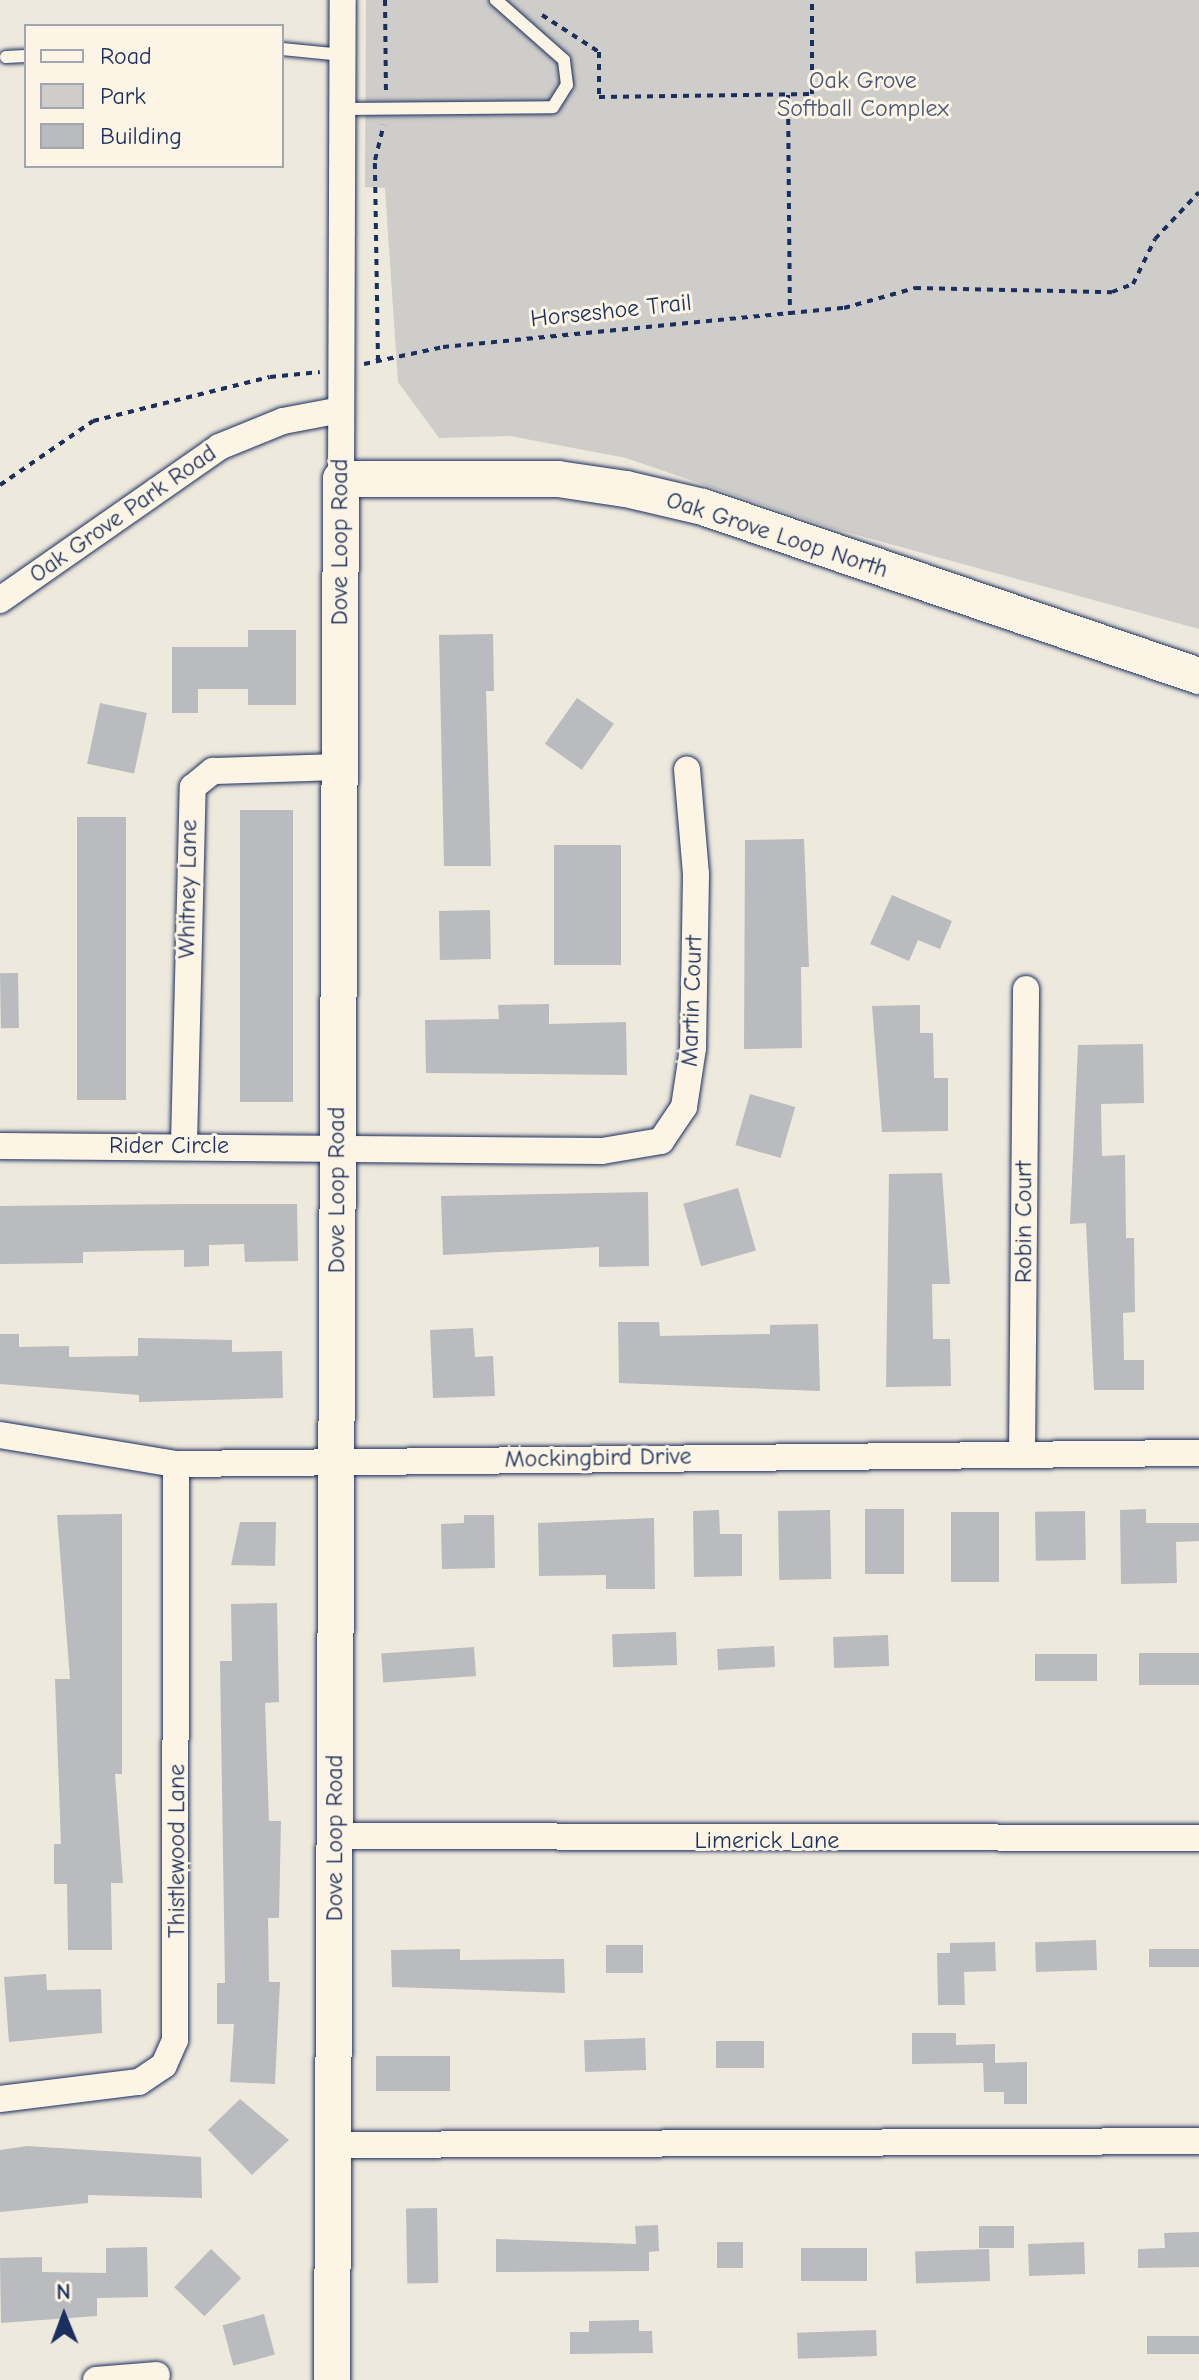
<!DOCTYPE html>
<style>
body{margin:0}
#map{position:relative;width:1199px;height:2380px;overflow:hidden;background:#eee9dd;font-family:"Comic Neue",sans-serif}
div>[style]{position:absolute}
.green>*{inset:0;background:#cfcdca}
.building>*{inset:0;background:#babbbe;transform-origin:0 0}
.path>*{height:4px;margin-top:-2px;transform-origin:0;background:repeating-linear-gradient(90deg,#1b2f5e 0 6px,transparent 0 12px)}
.roads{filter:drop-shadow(0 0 2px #1b2f5e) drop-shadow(0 0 2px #1b2f5e)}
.lane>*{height:12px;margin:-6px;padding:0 6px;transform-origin:6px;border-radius:6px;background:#fcf5e5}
.street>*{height:26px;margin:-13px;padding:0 13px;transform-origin:13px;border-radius:13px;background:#fcf5e5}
.secondary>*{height:36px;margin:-18px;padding:0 18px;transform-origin:18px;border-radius:18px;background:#fcf5e5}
span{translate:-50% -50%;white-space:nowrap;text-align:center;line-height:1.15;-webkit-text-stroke:6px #fcf5e5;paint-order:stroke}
.park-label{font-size:24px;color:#485679}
.street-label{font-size:24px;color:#1b2f5e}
.legend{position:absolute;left:24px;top:24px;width:260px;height:144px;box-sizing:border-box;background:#fcf5e5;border:2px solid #a2a6af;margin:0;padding:10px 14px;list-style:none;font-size:24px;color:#1b2f5e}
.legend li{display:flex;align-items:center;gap:16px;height:40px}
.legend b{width:40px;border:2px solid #a2a6af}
.north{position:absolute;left:24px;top:2276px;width:80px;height:80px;-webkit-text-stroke:6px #fcf5e5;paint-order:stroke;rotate:359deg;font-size:22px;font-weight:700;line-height:32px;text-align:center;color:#1b2f5e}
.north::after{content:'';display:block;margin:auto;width:28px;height:36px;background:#1b2f5e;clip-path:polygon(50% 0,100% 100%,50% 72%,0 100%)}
</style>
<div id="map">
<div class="green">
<div style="clip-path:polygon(366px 0,1199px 0,1199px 629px,828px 527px,626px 458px,510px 436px,439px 438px,398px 382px,385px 188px,365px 187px)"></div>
</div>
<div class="building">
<div style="clip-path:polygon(248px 630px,296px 630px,296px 705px,248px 705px,248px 689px,198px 689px,198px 713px,172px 713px,172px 647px,248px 647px)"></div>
<div style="clip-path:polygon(493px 634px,494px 691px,486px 691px,491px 866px,444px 866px,439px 635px)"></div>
<div style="left:577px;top:698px;width:45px;height:56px;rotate:35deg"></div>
<div style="left:100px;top:703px;width:48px;height:62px;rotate:12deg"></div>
<div style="left:293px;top:810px;width:292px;height:53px;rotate:90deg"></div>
<div style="left:126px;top:817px;width:283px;height:49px;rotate:90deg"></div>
<div style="clip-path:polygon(804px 839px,809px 967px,801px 967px,802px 1048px,744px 1049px,745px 840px)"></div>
<div style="left:621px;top:845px;width:120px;height:67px;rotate:90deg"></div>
<div style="clip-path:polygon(892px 895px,952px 921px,940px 949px,918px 940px,909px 961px,870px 944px)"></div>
<div style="left:490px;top:910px;width:49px;height:51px;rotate:89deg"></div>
<div style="left:18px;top:973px;width:55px;height:18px;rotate:89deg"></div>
<div style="clip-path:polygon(549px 1004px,549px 1024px,626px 1022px,627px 1075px,426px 1073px,425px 1020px,499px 1019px,498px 1005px)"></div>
<div style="clip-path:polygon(920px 1005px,920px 1033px,933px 1033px,934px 1078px,948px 1078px,948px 1131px,882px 1132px,872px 1006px)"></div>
<div style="clip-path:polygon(1143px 1044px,1144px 1103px,1101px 1104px,1102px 1156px,1125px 1155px,1126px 1238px,1134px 1238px,1135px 1312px,1123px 1313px,1124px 1360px,1144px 1360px,1144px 1390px,1094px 1390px,1086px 1223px,1070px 1224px,1078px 1045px)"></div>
<div style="left:750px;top:1094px;width:47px;height:53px;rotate:16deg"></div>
<div style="clip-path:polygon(942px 1173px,950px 1284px,932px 1284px,933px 1339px,950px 1339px,951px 1386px,886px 1387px,889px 1174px)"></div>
<div style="left:738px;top:1188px;width:65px;height:57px;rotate:74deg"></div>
<div style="clip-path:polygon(648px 1192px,649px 1266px,599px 1267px,599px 1247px,443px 1255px,441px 1196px)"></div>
<div style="clip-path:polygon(183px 1204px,297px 1204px,298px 1261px,245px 1262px,244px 1244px,209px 1245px,209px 1266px,184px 1267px,184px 1250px,83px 1252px,83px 1263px,0 1264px,0 1206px)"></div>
<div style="clip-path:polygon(618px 1322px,659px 1322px,660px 1336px,770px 1334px,770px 1325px,818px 1324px,820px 1391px,619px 1383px)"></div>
<div style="clip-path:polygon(473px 1328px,475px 1357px,493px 1356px,495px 1396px,433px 1398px,430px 1330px)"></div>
<div style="clip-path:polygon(0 1334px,19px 1334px,19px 1347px,69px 1346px,69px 1357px,138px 1356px,138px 1338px,232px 1340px,232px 1352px,282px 1351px,283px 1398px,139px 1402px,139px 1395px,0 1384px)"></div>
<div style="left:865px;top:1509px;width:39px;height:65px"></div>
<div style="clip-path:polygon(1146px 1509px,1146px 1523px,1199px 1523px,1199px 1541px,1176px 1542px,1177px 1583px,1121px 1584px,1120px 1510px)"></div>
<div style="clip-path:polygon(719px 1510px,720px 1534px,742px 1534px,742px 1576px,694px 1577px,693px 1511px)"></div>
<div style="left:830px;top:1510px;width:69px;height:52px;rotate:89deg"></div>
<div style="left:1085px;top:1511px;width:49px;height:50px;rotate:89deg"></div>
<div style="left:951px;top:1512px;width:48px;height:70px"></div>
<div style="clip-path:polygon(122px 1514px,122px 1774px,115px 1774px,123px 1883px,111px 1883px,112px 1950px,68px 1950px,67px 1884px,54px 1884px,54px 1844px,61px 1844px,55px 1679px,70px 1679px,57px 1515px)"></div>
<div style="clip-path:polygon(464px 1515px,494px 1515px,495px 1568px,442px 1569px,441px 1524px,464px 1523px)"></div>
<div style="clip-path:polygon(654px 1518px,655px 1589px,606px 1589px,606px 1575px,539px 1576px,538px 1523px)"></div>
<div style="clip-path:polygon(240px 1522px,276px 1522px,275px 1566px,231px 1565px)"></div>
<div style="clip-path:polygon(277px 1603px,279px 1702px,265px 1703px,269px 1821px,281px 1821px,279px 1918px,268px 1918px,269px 1982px,280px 1982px,275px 2084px,230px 2082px,234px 2024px,217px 2024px,217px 1983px,225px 1983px,220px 1661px,232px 1661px,231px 1604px)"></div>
<div style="left:676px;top:1632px;width:33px;height:64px;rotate:88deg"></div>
<div style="left:888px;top:1635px;width:31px;height:55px;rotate:88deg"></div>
<div style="left:774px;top:1646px;width:21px;height:57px;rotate:87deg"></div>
<div style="left:474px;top:1647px;width:29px;height:93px;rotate:86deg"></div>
<div style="left:1199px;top:1653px;width:32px;height:60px;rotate:90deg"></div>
<div style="left:1097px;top:1654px;width:27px;height:62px;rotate:90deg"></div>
<div style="left:1096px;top:1940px;width:30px;height:61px;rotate:88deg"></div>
<div style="clip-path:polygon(995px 1942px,996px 1971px,964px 1972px,965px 2005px,938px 2005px,937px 1953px,950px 1953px,950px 1943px)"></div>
<div style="left:643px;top:1945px;width:28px;height:37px;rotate:90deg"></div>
<div style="clip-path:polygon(460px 1949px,460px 1960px,564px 1959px,565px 1993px,392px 1987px,391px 1950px)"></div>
<div style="left:1199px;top:1949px;width:18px;height:50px;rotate:90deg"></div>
<div style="clip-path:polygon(46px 1974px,47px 1990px,101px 1989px,102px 2033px,9px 2042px,4px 1977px)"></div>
<div style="clip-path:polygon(912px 2033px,956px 2033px,956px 2045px,995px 2044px,995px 2063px,1027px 2062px,1027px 2104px,1004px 2104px,1004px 2092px,984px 2092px,983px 2063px,912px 2064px)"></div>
<div style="left:645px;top:2038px;width:32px;height:61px;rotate:88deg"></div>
<div style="left:716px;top:2041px;width:48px;height:27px"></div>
<div style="left:450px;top:2056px;width:35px;height:74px;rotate:90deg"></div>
<div style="clip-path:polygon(240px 2099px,289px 2140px,252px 2175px,208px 2130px)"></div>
<div style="clip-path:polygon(27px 2146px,201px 2157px,202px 2198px,88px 2195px,88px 2203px,0 2212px,0 2150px)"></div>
<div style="left:437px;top:2208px;width:75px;height:31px;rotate:89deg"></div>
<div style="clip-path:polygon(658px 2225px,659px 2251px,649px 2252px,649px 2271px,496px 2272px,496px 2239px,636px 2244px,635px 2226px)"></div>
<div style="left:1014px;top:2226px;width:22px;height:35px;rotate:90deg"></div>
<div style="clip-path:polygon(1199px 2232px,1199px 2267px,1138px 2268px,1138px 2249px,1165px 2248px,1164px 2233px)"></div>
<div style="left:743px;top:2242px;width:26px;height:26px;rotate:90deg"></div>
<div style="left:1084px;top:2242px;width:32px;height:56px;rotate:88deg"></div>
<div style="clip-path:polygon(147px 2247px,148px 2297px,97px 2298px,97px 2316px,1px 2323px,0 2258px,42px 2257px,42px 2272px,106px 2273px,106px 2248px)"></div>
<div style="left:867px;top:2248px;width:33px;height:66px;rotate:90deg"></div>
<div style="left:211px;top:2249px;width:42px;height:53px;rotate:44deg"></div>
<div style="left:989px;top:2249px;width:32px;height:74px;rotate:88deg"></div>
<div style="left:264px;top:2314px;width:42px;height:43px;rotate:75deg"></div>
<div style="clip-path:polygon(639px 2320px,639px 2331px,652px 2331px,653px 2353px,570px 2354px,570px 2332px,589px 2332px,589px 2321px)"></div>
<div style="left:876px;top:2330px;width:26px;height:79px;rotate:88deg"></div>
<div style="left:1199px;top:2336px;width:18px;height:52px;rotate:90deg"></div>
</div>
<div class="path">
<div style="left:385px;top:0;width:93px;rotate:89.4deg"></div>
<div style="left:542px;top:15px;width:68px;rotate:33deg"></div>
<div style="left:599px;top:52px;width:45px;rotate:90deg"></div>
<div style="left:599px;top:97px;width:213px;rotate:-0.8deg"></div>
<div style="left:812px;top:94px;width:94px;rotate:-90deg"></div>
<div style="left:788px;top:95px;width:220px;rotate:89.5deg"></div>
<div style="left:378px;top:361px;width:201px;rotate:-90.9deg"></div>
<div style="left:375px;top:160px;width:36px;rotate:-76deg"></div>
<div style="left:364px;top:364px;width:81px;rotate:-12.1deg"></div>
<div style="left:443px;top:347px;width:403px;rotate:-5.6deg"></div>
<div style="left:844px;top:308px;width:74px;rotate:-15.7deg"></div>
<div style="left:915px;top:288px;width:197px;rotate:1.2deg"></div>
<div style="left:1112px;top:292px;width:22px;rotate:-21deg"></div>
<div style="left:1133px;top:284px;width:50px;rotate:-63.9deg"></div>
<div style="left:1155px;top:239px;width:64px;rotate:-46.9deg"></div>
<div style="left:0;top:485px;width:113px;rotate:-34.5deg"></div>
<div style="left:93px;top:421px;width:182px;rotate:-14deg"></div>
<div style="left:270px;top:377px;width:50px;rotate:-5.7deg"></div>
</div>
<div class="roads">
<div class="lane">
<div style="left:282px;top:49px;width:61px;rotate:5.6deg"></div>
<div style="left:6px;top:57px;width:20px;rotate:-3deg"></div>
<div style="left:342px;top:109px;width:211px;rotate:-0.5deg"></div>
<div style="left:553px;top:107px;width:26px;rotate:-58deg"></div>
<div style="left:567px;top:85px;width:25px;rotate:-97deg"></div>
<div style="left:564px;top:60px;width:91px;rotate:-138.6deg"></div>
</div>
<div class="street">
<div style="left:341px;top:479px;width:479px;rotate:-89.8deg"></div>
<div style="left:0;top:600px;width:267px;rotate:-34.9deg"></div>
<div style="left:219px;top:447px;width:69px;rotate:-22.1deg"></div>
<div style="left:283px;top:421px;width:59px;rotate:-10.7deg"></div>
<div style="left:184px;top:1144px;width:357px;rotate:-88.6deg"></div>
<div style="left:193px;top:787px;width:26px;rotate:-39deg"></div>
<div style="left:213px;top:771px;width:127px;rotate:-1.8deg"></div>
<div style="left:0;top:1146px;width:602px;rotate:0.48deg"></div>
<div style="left:602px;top:1151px;width:60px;rotate:-9.6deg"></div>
<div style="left:661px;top:1141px;width:41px;rotate:-55.9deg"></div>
<div style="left:684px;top:1107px;width:60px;rotate:-81.3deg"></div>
<div style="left:693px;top:1048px;width:174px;rotate:-89deg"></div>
<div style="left:696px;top:874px;width:105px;rotate:-94.9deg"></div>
<div style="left:0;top:1435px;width:178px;rotate:9.4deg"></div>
<div style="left:176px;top:1464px;width:1023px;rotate:-0.62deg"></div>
<div style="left:1022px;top:1455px;width:466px;rotate:-89.5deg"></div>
<div style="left:335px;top:1836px;width:864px;rotate:0.13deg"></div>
<div style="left:0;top:2099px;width:140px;rotate:-7deg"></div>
<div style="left:139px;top:2082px;width:30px;rotate:-34deg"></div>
<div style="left:164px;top:2065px;width:27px;rotate:-66deg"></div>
<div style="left:175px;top:2040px;width:576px;rotate:-89.9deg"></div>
<div style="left:333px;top:2145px;width:866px;rotate:-0.26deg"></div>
<div style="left:96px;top:2380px;width:61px;rotate:-4.7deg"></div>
</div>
<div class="secondary">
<div style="left:332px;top:2380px;width:1901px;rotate:-89.73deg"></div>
<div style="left:341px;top:479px;width:217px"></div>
<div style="left:558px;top:479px;width:69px;rotate:8.4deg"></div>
<div style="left:626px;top:489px;width:79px;rotate:13.2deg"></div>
<div style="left:703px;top:507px;width:524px;rotate:18.82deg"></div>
</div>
</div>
<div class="park-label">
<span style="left:863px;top:95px">Oak Grove<br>Softball Complex</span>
</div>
<div class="street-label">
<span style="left:611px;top:311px;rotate:-6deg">Horseshoe Trail</span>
<span style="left:123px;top:514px;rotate:-35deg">Oak Grove Park Road</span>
<span style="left:777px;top:535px;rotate:18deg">Oak Grove Loop North</span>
<span style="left:340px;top:542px;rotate:-90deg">Dove Loop Road</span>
<span style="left:188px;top:889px;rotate:-89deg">Whitney Lane</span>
<span style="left:692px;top:1001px;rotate:-88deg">Martin Court</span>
<span style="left:169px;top:1146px">Rider Circle</span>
<span style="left:337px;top:1190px;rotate:-90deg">Dove Loop Road</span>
<span style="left:1024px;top:1222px;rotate:-90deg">Robin Court</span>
<span style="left:598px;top:1458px;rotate:-1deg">Mockingbird Drive</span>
<span style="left:335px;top:1838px;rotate:-90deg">Dove Loop Road</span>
<span style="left:767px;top:1841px">Limerick Lane</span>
<span style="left:177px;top:1851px;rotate:-90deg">Thistlewood Lane</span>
</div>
<ul class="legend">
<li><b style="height:10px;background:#fcf5e5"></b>Road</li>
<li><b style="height:22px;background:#cfcdca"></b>Park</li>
<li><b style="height:22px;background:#babbbe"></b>Building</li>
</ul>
<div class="north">N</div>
</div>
